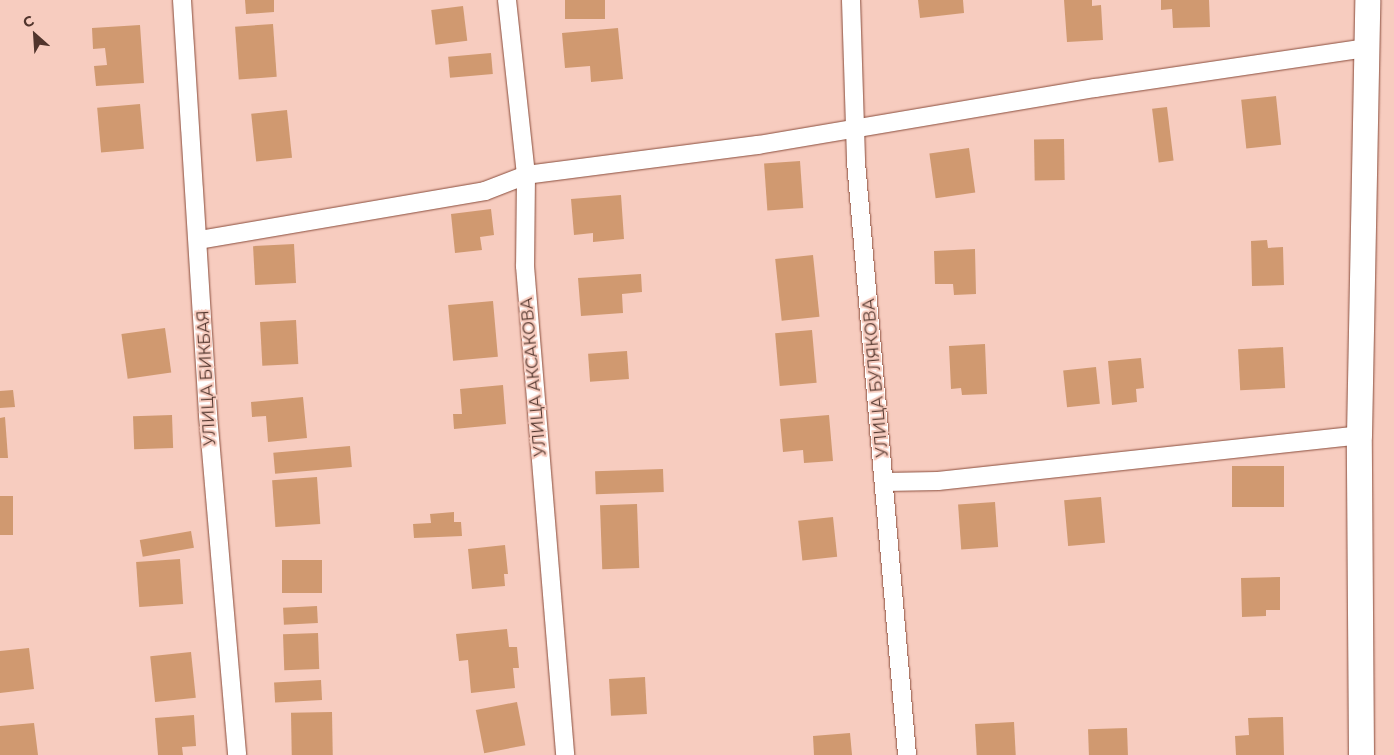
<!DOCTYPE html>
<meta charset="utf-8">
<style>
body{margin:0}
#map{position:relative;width:1394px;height:755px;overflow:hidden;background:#f7ccbf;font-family:Montserrat,sans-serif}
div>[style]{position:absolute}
.building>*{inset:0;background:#d09970;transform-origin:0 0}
.roads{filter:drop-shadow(0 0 1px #8a4d3c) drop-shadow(0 0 1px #8a4d3c)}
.minor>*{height:18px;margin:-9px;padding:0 9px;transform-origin:9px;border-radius:9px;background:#fff}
.secondary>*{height:25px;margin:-12.5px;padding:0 12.5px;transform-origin:12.5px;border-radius:12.5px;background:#fff}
span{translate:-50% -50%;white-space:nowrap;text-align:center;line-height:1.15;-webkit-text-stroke:4px #f7ccbf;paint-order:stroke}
.street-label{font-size:16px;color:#51352d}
.north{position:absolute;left:10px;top:10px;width:50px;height:50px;-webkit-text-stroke:4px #f7ccbf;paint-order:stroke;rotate:334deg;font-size:14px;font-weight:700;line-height:20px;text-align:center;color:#51352d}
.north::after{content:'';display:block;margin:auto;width:18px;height:22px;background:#51352d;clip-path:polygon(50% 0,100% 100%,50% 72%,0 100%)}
</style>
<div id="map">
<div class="building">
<div style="clip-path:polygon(245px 0,274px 0,274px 12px,246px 14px)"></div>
<div style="left:565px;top:0;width:40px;height:19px"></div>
<div style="clip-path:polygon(918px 0,963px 0,964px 13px,920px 18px)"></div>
<div style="clip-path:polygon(1064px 0,1092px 0,1092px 6px,1101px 5px,1103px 40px,1067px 42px)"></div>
<div style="clip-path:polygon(1161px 0,1209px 0,1210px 27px,1173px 28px,1172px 9px,1161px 10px)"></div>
<div style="left:463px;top:6px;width:35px;height:32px;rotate:83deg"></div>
<div style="left:273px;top:24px;width:53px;height:38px;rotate:86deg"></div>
<div style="clip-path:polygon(140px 25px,144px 83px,96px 86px,94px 66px,107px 65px,105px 48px,93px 49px,92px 28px)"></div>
<div style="clip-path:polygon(618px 28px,623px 79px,591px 82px,590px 66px,565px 68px,562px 33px)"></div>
<div style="left:491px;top:53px;width:21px;height:43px;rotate:85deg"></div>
<div style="left:1276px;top:96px;width:49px;height:35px;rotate:84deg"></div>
<div style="left:140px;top:104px;width:45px;height:43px;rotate:85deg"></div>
<div style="left:1167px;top:107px;width:54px;height:15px;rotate:83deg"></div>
<div style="left:287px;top:110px;width:48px;height:36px;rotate:84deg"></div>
<div style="left:1064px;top:139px;width:41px;height:30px;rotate:89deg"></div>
<div style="left:969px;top:148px;width:45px;height:40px;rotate:82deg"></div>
<div style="left:800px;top:161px;width:47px;height:36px;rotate:86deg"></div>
<div style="clip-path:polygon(621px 195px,624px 239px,593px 242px,593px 233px,574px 235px,571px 199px)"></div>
<div style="clip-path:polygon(491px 209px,494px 235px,480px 237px,482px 250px,455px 253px,451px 214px)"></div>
<div style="clip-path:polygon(1267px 240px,1268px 248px,1283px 247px,1284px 285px,1252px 286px,1251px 241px)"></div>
<div style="left:294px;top:244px;width:39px;height:41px;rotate:87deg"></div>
<div style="clip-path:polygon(975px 249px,976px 294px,954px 295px,953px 284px,935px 284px,934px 251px)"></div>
<div style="left:813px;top:255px;width:62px;height:38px;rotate:84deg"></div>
<div style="clip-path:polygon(641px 274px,642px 292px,622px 294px,623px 313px,581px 316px,578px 278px)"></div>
<div style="left:493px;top:301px;width:56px;height:45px;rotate:85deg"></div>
<div style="left:296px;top:320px;width:44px;height:36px;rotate:87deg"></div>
<div style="left:165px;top:328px;width:45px;height:44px;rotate:82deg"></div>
<div style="left:812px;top:330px;width:53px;height:37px;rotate:85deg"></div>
<div style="clip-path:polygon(985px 344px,987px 394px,962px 395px,961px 388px,951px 389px,949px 346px)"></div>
<div style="left:1283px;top:347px;width:41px;height:45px;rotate:87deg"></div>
<div style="left:627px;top:351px;width:28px;height:39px;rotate:86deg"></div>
<div style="clip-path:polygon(1141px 358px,1144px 388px,1136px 389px,1137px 402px,1112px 405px,1108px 361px)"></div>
<div style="left:1096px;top:367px;width:37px;height:33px;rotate:84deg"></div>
<div style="clip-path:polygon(503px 385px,506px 424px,454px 429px,453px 414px,462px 414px,460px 389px)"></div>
<div style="clip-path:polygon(13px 390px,15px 407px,0 408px,0 391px)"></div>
<div style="clip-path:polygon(303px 397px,307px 438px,268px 442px,266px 416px,252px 417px,251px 402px)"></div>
<div style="left:172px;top:415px;width:33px;height:39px;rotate:88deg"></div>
<div style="clip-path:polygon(829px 415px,833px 461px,804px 463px,803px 450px,783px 452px,780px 419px)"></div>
<div style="clip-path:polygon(5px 417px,8px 458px,0 458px,0 418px)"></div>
<div style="left:350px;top:446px;width:21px;height:77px;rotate:85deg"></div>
<div style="left:1232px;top:466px;width:52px;height:41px"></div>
<div style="left:663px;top:469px;width:23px;height:68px;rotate:88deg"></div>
<div style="left:317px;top:477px;width:47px;height:45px;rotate:86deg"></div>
<div style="left:0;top:496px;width:13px;height:39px"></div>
<div style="left:1101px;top:497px;width:46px;height:37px;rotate:85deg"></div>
<div style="left:995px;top:502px;width:45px;height:37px;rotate:86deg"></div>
<div style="left:637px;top:504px;width:64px;height:37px;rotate:88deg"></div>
<div style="clip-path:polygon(454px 512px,454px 522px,461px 522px,462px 536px,414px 538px,413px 524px,431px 523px,430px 514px)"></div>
<div style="left:833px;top:517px;width:40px;height:35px;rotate:84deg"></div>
<div style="left:191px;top:531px;width:17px;height:52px;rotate:80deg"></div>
<div style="clip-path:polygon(505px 545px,508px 574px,504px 574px,505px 586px,472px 589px,468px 549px)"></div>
<div style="left:180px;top:559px;width:45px;height:44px;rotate:86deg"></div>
<div style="left:282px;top:560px;width:40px;height:33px"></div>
<div style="clip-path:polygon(1280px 577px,1280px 610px,1266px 610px,1266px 616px,1242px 617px,1241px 578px)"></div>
<div style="left:317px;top:606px;width:17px;height:34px;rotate:87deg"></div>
<div style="clip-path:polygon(507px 629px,509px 647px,517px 647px,519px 668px,513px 668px,515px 688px,471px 693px,468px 660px,459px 661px,456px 634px)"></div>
<div style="left:318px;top:633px;width:36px;height:35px;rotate:88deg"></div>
<div style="clip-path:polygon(29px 648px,34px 689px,0 693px,0 651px)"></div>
<div style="left:191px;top:652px;width:46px;height:41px;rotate:84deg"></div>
<div style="left:645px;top:677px;width:37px;height:36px;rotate:87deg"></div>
<div style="left:321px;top:680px;width:20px;height:47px;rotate:87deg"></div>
<div style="left:517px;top:702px;width:44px;height:42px;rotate:79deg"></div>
<div style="left:332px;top:712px;width:43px;height:41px;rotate:89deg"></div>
<div style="clip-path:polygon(194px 715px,196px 746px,182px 747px,183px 755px,158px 755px,155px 718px)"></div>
<div style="clip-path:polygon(1283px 717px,1284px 755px,1236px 755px,1235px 736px,1249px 735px,1248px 718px)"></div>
<div style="left:1014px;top:722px;width:33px;height:39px;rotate:87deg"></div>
<div style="clip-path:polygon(34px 723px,38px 755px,0 755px,0 726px)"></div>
<div style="left:1127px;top:728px;width:27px;height:39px;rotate:88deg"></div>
<div style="clip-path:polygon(850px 733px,852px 755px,814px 755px,813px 736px)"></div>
</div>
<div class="roads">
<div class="minor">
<div style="left:182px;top:0;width:416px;rotate:86.4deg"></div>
<div style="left:208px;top:415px;width:341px;rotate:85.1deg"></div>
<div style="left:507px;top:0;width:176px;rotate:83.8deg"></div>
<div style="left:526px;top:175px;width:91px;rotate:90.6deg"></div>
<div style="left:525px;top:266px;width:491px;rotate:85.3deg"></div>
<div style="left:851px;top:0;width:162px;rotate:88.2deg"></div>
<div style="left:856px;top:162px;width:595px;rotate:85.08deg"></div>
<div style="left:199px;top:240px;width:290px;rotate:-9.7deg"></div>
<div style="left:485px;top:191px;width:44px;rotate:-21.3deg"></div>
<div style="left:526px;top:175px;width:234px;rotate:-7.4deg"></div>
<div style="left:758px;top:145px;width:342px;rotate:-9.6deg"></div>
<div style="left:1095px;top:88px;width:273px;rotate:-8.4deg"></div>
<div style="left:885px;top:482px;width:53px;rotate:-1.1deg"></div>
<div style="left:938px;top:481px;width:424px;rotate:-6.2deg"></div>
</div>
<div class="secondary">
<div style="left:1361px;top:755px;width:320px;rotate:-90.4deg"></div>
<div style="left:1359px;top:435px;width:435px;rotate:-88.9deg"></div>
</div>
</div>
<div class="street-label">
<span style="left:534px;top:377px;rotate:-95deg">УЛИЦА АКСАКОВА</span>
<span style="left:207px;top:378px;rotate:-93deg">УЛИЦА БИКБАЯ</span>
<span style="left:876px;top:378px;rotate:-95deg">УЛИЦА БУЛЯКОВА</span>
</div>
<div class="north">С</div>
</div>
